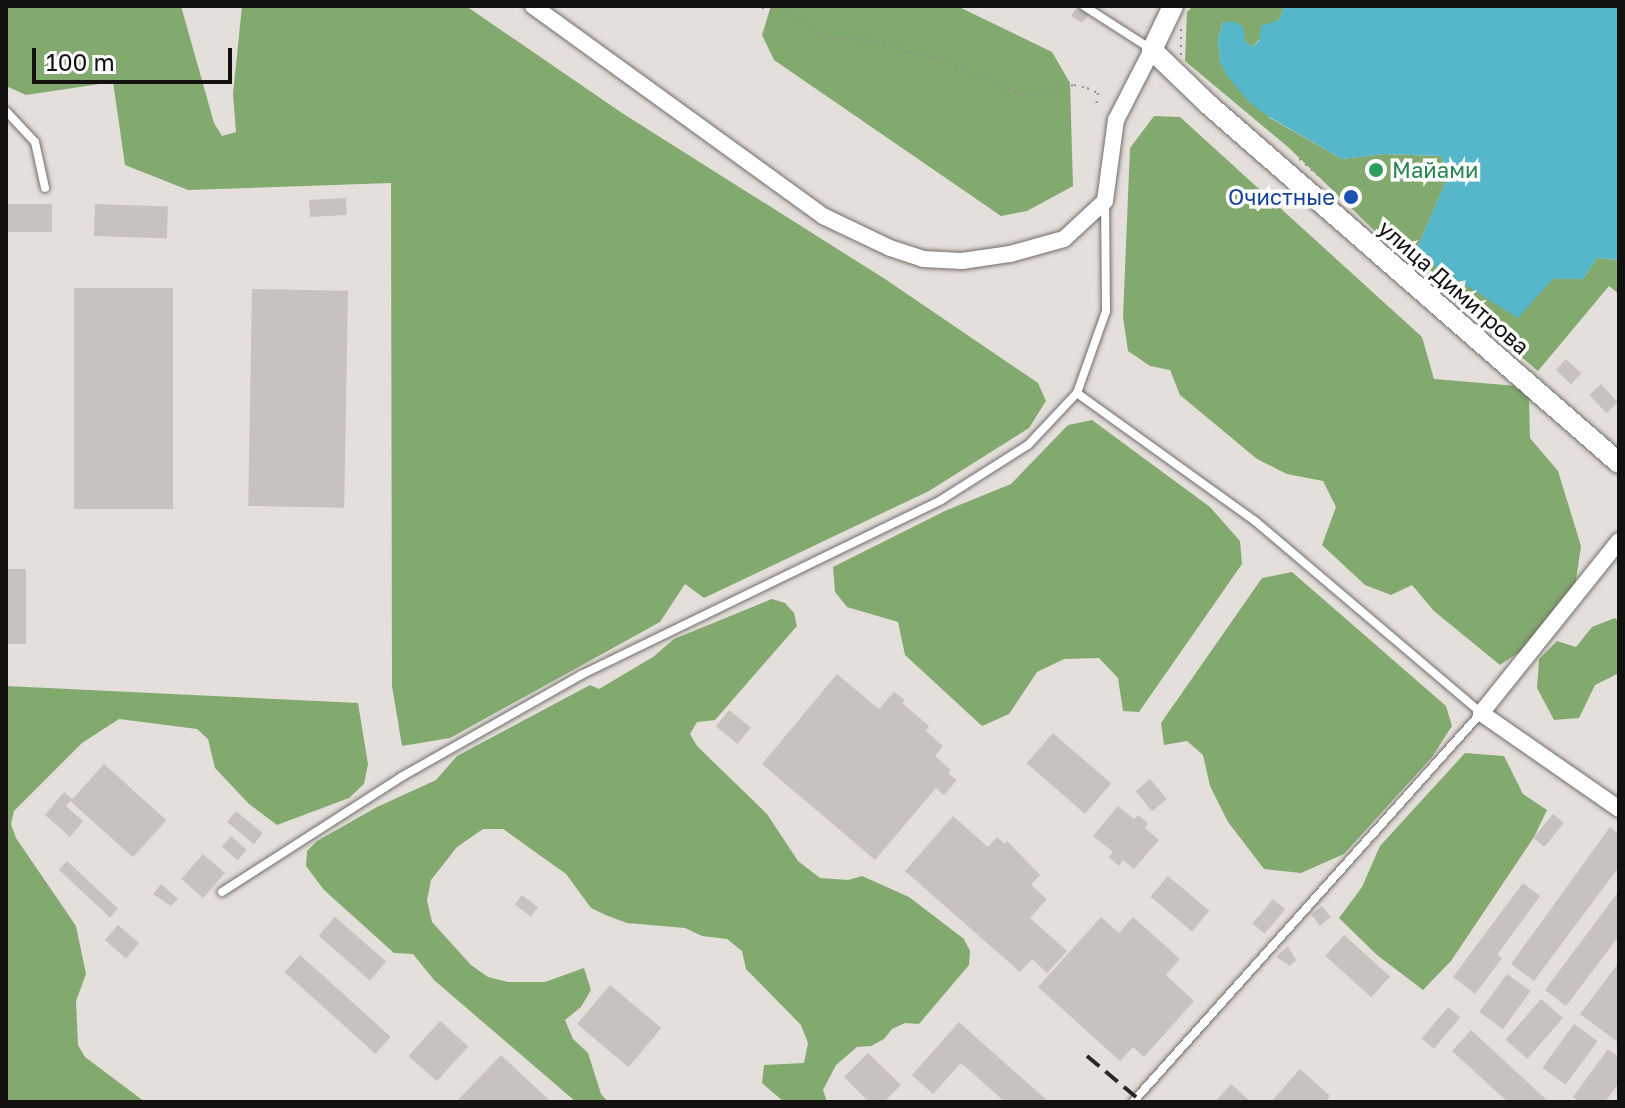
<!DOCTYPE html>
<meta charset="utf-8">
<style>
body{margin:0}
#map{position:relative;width:1625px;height:1108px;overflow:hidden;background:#e5dfdb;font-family:"Golos Text",sans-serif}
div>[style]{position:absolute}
.forest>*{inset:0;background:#82aa6f}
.water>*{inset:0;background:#56b6ca}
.building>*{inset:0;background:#c8c2be;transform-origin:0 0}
.path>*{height:2px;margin-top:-1px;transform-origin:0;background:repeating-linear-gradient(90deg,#918d8a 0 2px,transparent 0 8px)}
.roads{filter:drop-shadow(0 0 2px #726d6a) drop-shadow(0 0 2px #726d6a)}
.service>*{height:8px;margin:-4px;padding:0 4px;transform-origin:4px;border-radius:4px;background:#fff}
.minor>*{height:16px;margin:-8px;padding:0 8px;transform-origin:8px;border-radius:8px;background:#fff}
.tertiary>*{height:20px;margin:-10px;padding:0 10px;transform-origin:10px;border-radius:10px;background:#fff}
.rail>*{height:4px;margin-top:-2px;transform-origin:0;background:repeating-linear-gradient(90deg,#292625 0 16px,transparent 0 24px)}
.dots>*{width:22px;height:22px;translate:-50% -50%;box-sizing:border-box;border:4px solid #fff;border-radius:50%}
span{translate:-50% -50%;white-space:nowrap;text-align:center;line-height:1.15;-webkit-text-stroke:7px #fff;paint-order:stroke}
.leisure-label{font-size:22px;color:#27864d}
.left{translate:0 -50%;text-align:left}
.transit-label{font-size:22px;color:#164399}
.right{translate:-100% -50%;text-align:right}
.street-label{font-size:22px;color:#131110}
.frame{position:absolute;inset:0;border:8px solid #131110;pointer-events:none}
.scale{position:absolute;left:32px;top:48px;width:200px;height:36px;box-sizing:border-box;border:4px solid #131110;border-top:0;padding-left:10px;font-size:24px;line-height:28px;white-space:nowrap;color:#131110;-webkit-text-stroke:6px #fff;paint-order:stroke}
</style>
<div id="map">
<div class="forest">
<div style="clip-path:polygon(6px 6px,181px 6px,214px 123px,222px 136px,236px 132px,233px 94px,242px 6px,466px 6px,622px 113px,885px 279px,1038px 383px,1046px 401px,1029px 428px,929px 491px,704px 598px,685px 584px,660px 622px,450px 738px,402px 746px,392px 686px,391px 183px,188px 190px,125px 165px,113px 82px,26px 95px,6px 86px)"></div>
<div style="clip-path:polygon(771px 6px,957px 6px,1052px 52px,1070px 83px,1073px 186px,1027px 211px,1001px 216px,774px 60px,762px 35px)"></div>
<div style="clip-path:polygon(1193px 6px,1285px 6px,1279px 20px,1252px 47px,1223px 22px,1218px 38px,1220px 62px,1270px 118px,1342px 159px,1384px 154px,1441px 156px,1449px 174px,1415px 253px,1542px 290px,1553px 279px,1583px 279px,1597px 258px,1619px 260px,1619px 294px,1609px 286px,1538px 371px,1408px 263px,1288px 147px,1185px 61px,1187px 12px)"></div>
<div style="clip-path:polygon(1154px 116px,1180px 117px,1422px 337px,1434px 379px,1517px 386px,1529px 399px,1530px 438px,1558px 471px,1581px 546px,1574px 593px,1524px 649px,1500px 665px,1434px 611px,1412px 585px,1391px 595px,1365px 585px,1322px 545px,1336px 507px,1323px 481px,1287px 474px,1257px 459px,1180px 395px,1170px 370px,1150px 366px,1128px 351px,1123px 317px,1130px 148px)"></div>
<div style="clip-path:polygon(1092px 420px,1210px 507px,1240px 541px,1242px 564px,1139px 712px,1123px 711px,1118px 678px,1099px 658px,1064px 659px,1037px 672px,1009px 714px,982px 726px,905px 655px,898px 622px,847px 607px,835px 592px,833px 567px,947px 510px,1011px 484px,1068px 425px)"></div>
<div style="clip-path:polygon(1292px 572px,1446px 706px,1452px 726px,1432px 757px,1344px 854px,1301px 873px,1264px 869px,1228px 822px,1210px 786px,1203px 755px,1187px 741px,1164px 745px,1161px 723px,1262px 578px)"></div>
<div style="clip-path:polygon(772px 599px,785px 603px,794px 613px,797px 626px,715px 720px,697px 722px,690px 734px,697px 746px,767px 814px,798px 861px,820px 878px,848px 880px,862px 876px,909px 897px,964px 939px,970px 951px,969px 965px,919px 1024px,905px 1023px,892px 1029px,884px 1039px,871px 1046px,857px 1047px,836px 1065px,823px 1090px,827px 1102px,784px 1102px,762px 1083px,764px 1065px,804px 1063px,808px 1043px,801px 1025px,746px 969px,742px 951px,727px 939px,702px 936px,685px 928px,627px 923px,608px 916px,591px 908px,566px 874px,503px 829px,483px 829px,457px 847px,431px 880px,427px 900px,432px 922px,471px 965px,488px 977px,508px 982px,545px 982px,584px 968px,591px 990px,581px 1007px,565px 1020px,573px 1039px,588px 1053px,601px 1094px,608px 1102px,576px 1102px,434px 980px,413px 954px,394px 953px,324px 890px,306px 866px,307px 851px,317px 841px,377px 807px,436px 780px,457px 756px,470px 749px,590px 685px,599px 689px,653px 657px,674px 639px)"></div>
<div style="clip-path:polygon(1615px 618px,1619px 622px,1619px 673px,1595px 685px,1579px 718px,1554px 720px,1537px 688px,1539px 659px,1557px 641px,1576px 647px,1592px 627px)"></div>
<div style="clip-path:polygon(6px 686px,358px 703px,368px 764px,364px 784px,349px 798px,277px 825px,249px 804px,215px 768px,208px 739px,197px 729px,119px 719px,82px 743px,14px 811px,11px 824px,16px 838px,76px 926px,86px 974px,76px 1001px,78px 1045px,85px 1057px,145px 1102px,6px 1102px)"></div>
<div style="clip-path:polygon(1465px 753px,1504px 756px,1523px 794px,1547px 810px,1534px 837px,1451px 961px,1423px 990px,1377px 955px,1339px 918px,1362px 887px,1380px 846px)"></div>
</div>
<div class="water">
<div style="clip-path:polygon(1285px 6px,1619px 6px,1619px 260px,1597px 258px,1583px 279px,1553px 279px,1518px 318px,1415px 253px,1449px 174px,1441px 156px,1384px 154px,1342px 159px,1271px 118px,1249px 102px,1227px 76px,1220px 62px,1218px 38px,1223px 22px,1236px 22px,1243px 27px,1245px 41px,1252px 47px,1259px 41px,1261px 26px,1279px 20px)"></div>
</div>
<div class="building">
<div style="clip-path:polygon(1078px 6px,1090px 13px,1082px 23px,1071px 16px)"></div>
<div style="left:346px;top:198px;width:17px;height:37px;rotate:87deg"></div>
<div style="left:6px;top:204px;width:46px;height:28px"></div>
<div style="left:95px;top:204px;width:73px;height:32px;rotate:2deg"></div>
<div style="left:74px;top:288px;width:99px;height:221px"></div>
<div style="left:252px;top:289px;width:96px;height:217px;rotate:1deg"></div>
<div style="left:1566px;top:359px;width:21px;height:15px;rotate:43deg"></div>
<div style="left:1601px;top:384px;width:25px;height:16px;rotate:47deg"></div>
<div style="left:6px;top:569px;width:20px;height:75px"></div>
<div style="clip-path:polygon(837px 674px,879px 709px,894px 692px,905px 700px,902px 703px,929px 726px,926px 731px,943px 746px,935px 756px,951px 770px,948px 773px,957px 780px,944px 795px,936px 788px,875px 860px,762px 764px)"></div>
<div style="left:729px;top:710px;width:28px;height:21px;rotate:39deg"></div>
<div style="left:1053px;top:733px;width:77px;height:40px;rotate:41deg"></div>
<div style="left:104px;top:764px;width:84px;height:50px;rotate:42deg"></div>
<div style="left:1150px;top:779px;width:26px;height:19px;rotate:50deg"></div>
<div style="clip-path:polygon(64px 792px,72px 799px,66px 806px,83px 821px,70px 837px,45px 815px)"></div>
<div style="clip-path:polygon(1118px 806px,1134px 819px,1138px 815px,1148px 823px,1145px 828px,1159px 840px,1134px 869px,1123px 860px,1119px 866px,1109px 857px,1113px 852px,1093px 836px)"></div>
<div style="left:236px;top:811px;width:35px;height:14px;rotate:40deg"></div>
<div style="left:1553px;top:814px;width:14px;height:31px;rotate:39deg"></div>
<div style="clip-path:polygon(953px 816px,988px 847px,997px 837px,1005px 844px,1007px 841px,1040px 875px,1031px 885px,1047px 899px,1030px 918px,1067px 951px,1047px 973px,1032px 959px,1020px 972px,905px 871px)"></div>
<div style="clip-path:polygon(1610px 827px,1619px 834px,1619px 867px,1534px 981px,1511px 964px)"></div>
<div style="left:231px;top:836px;width:21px;height:14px;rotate:41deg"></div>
<div style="left:203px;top:854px;width:29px;height:33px;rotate:41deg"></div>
<div style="left:67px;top:861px;width:70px;height:12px;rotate:43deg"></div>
<div style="left:1168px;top:876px;width:54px;height:27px;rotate:40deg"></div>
<div style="clip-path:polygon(1523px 883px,1540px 896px,1497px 955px,1502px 958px,1475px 994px,1453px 977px)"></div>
<div style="clip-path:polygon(161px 884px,178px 899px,171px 906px,153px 894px)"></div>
<div style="clip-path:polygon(1619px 891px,1619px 936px,1566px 1006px,1545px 990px)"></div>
<div style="left:522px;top:895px;width:20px;height:12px;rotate:37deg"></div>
<div style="left:1273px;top:899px;width:16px;height:32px;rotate:40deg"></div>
<div style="left:1322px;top:906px;width:14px;height:14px;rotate:51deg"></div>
<div style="left:335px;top:917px;width:68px;height:25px;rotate:41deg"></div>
<div style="clip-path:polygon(1101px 917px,1119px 933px,1133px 917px,1180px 959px,1166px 975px,1194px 1001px,1144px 1057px,1133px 1047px,1120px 1061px,1038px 987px)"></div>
<div style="left:118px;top:925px;width:28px;height:20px;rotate:41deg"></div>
<div style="left:1344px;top:935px;width:62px;height:28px;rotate:42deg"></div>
<div style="clip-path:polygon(1288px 946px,1296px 960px,1290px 966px,1276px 957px)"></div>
<div style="left:300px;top:955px;width:122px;height:23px;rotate:42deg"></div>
<div style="clip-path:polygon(1619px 962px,1619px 1043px,1580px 1014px)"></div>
<div style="left:1507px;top:974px;width:29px;height:47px;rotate:36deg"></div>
<div style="left:610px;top:985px;width:67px;height:51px;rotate:40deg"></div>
<div style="left:1541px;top:999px;width:29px;height:54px;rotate:41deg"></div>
<div style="left:1448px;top:1007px;width:16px;height:41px;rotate:40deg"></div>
<div style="left:440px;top:1021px;width:38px;height:47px;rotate:42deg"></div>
<div style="clip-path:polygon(959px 1022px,980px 1041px,1049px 1102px,1005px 1102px,961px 1063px,933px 1094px,912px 1075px)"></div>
<div style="left:1574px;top:1024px;width:29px;height:54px;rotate:36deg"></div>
<div style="clip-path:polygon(1471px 1030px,1549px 1102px,1508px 1102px,1452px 1051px)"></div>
<div style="clip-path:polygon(1608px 1049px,1619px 1057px,1619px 1083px,1605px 1102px,1580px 1102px,1573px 1097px)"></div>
<div style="clip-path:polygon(868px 1053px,901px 1085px,884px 1102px,869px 1102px,844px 1077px)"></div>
<div style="clip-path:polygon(501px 1055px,551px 1102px,456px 1102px)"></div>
<div style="clip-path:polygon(1300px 1069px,1330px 1096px,1325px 1102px,1271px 1102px)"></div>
<div style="clip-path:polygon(1231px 1084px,1251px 1102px,1215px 1102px)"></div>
</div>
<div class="path">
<div style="left:754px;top:6px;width:38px;rotate:12deg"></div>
<div style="left:791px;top:14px;width:43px;rotate:33.7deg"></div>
<div style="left:827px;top:38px;width:56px;rotate:3.1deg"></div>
<div style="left:883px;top:41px;width:27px;rotate:24deg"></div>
<div style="left:908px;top:52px;width:25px;rotate:11deg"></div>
<div style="left:933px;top:57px;width:99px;rotate:22.7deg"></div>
<div style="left:1024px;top:95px;width:51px;rotate:-11.3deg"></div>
<div style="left:1074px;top:85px;width:13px;rotate:13deg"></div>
<div style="left:1087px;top:88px;width:12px;rotate:24deg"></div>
<div style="left:1098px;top:93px;width:13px;rotate:99deg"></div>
<div style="left:1181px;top:29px;width:26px;rotate:90deg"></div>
<div style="left:1299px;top:159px;width:79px;rotate:40.4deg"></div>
</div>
<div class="roads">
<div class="service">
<div style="left:1084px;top:6px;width:80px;rotate:32.7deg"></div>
<div style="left:6px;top:111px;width:42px;rotate:46.9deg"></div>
<div style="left:35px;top:142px;width:47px;rotate:77.7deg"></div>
<div style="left:1077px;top:393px;width:219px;rotate:35.7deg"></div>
<div style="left:1255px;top:521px;width:297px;rotate:40.3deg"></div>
<div style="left:1481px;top:713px;width:522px;rotate:131.82deg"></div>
<div style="left:222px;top:892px;width:213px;rotate:-32.7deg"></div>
<div style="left:401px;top:777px;width:207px;rotate:-29.5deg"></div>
<div style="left:581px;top:675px;width:400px;rotate:-25.9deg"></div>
<div style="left:941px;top:500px;width:103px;rotate:-32.3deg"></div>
<div style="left:1028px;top:445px;width:71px;rotate:-46.7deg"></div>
<div style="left:1077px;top:393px;width:87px;rotate:-70.5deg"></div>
<div style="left:1106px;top:311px;width:107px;rotate:-90.5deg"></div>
</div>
<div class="minor">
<div style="left:533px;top:6px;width:358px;rotate:35.9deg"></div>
<div style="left:823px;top:216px;width:74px;rotate:25.5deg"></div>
<div style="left:890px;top:248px;width:35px;rotate:18deg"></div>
<div style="left:923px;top:259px;width:39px;rotate:3deg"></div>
<div style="left:962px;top:261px;width:49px;rotate:-8.3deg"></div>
<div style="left:1010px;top:254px;width:56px;rotate:-15.5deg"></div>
<div style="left:1064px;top:239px;width:56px;rotate:-42.8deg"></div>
<div style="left:1105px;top:201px;width:82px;rotate:-82.3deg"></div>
<div style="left:1116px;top:120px;width:79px;rotate:-62.8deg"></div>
<div style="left:1619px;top:541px;width:221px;rotate:128.7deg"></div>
<div style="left:1481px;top:713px;width:168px;rotate:34.8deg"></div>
</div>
<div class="tertiary">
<div style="left:1173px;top:6px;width:49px;rotate:115.5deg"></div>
<div style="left:1152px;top:50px;width:79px;rotate:44deg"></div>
<div style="left:1209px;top:105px;width:544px;rotate:41.13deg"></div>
</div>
</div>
<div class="rail">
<div style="left:1087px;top:1056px;width:72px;rotate:39.9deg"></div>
</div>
<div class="dots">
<div style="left:1376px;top:170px;background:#2e9e5b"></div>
<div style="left:1351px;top:197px;background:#1a4fb4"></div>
</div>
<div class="leisure-label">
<span class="left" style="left:1392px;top:170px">Майами</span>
</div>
<div class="transit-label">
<span class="right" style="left:1335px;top:197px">Очистные</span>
</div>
<div class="street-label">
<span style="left:1454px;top:287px;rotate:41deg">улица Димитрова</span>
</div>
<div class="frame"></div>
<div class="scale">100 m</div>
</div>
